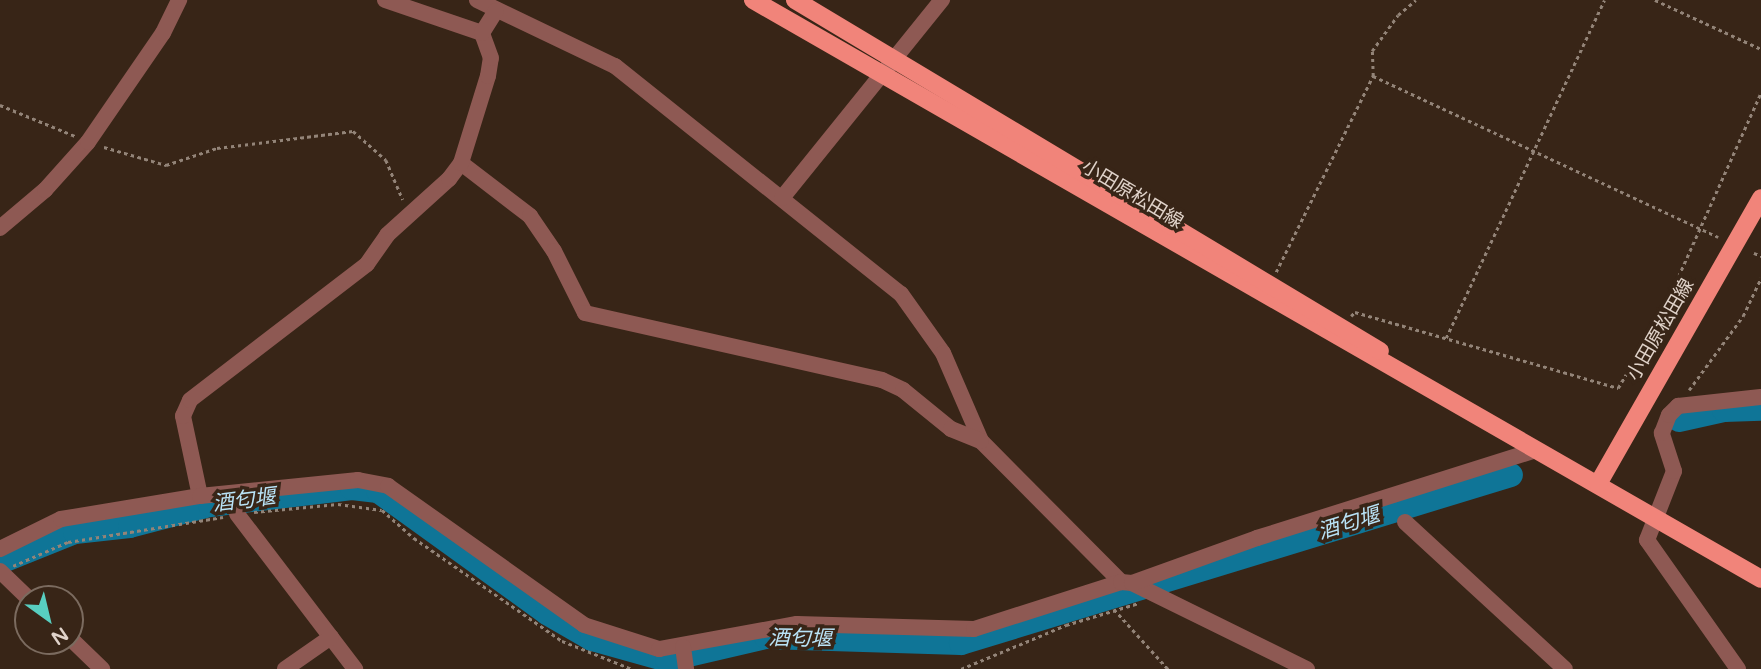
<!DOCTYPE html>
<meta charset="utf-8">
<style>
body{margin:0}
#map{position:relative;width:1761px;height:669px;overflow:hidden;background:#382517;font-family:"Varela Round","Noto Sans JP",sans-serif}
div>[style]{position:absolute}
.river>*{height:24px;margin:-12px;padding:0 12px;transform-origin:12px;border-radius:12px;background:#0f7597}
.path>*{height:2.5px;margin-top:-1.25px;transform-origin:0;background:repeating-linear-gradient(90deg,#938478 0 3.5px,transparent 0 7px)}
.minor>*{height:16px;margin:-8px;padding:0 8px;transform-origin:8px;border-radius:8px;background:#8e5953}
.major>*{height:18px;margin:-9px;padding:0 9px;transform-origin:9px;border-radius:9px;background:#f1847a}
span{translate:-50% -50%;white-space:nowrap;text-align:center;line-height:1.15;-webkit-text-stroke:7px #382517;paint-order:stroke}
.street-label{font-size:19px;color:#e0d3ca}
.water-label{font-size:21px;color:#b9e3f7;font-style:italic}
.north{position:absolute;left:14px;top:585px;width:70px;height:70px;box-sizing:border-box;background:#382517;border:2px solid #7b6b5f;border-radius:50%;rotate:146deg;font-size:19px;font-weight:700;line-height:28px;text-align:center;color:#e0d3ca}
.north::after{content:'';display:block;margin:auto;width:24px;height:32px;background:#58cec0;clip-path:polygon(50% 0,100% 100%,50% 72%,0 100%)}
</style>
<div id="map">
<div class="river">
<div style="left:1679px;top:420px;width:46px;rotate:-12.5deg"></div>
<div style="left:1724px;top:410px;width:37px;rotate:-2deg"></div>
<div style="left:0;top:562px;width:81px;rotate:-21.8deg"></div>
<div style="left:75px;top:532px;width:55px;rotate:-6.2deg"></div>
<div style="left:130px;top:526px;width:83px;rotate:-14.7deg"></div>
<div style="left:210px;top:505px;width:143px;rotate:-6.8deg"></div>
<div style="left:352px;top:488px;width:26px;rotate:7deg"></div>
<div style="left:378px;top:491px;width:208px;rotate:35.8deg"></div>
<div style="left:547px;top:613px;width:52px;rotate:30deg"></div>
<div style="left:592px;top:639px;width:78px;rotate:15.6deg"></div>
<div style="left:667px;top:660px;width:102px;rotate:-13.1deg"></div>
<div style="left:766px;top:637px;width:195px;rotate:1.8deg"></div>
<div style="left:961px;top:643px;width:575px;rotate:-16.99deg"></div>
</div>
<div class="path">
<div style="left:1655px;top:0;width:117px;rotate:24.8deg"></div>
<div style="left:1373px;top:76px;width:381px;rotate:25deg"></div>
<div style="left:0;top:105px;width:81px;rotate:22.5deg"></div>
<div style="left:104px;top:147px;width:65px;rotate:16.2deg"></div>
<div style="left:166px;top:165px;width:54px;rotate:-18.4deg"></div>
<div style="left:217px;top:148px;width:137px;rotate:-7.1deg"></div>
<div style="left:353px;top:131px;width:44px;rotate:41.3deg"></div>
<div style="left:386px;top:160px;width:43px;rotate:67deg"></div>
<div style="left:1754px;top:253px;width:8px;rotate:23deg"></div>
<div style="left:1276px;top:272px;width:219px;rotate:-63.7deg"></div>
<div style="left:1373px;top:76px;width:25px;rotate:-92deg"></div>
<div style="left:1372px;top:51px;width:44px;rotate:-54.2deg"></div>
<div style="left:1398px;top:15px;width:23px;rotate:-40deg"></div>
<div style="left:1351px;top:316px;width:6px;rotate:-45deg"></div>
<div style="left:1355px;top:312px;width:274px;rotate:16.1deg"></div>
<div style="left:1618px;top:388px;width:85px;rotate:-59.5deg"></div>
<div style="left:1661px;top:315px;width:243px;rotate:-65.8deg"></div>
<div style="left:1446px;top:338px;width:373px;rotate:-64.9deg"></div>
<div style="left:1689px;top:390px;width:92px;rotate:-53.9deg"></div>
<div style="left:1743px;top:316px;width:42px;rotate:-64.7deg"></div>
<div style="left:254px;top:512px;width:84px;rotate:-5.4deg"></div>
<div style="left:338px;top:504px;width:44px;rotate:7.8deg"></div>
<div style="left:382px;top:510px;width:43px;rotate:41.2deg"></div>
<div style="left:414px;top:538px;width:180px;rotate:34.8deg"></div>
<div style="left:562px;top:641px;width:75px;rotate:21.8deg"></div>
<div style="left:13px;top:566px;width:60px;rotate:-23.6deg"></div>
<div style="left:68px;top:542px;width:157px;rotate:-9.2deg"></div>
<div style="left:1114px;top:609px;width:81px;rotate:48deg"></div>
<div style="left:961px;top:669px;width:114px;rotate:-22.7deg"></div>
<div style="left:1066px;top:625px;width:76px;rotate:-16.8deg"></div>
</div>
<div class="minor">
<div style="left:385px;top:0;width:102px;rotate:18.8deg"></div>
<div style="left:477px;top:0;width:153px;rotate:25.6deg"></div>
<div style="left:615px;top:66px;width:366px;rotate:38.6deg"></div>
<div style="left:901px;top:294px;width:72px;rotate:54.6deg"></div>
<div style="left:943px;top:353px;width:96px;rotate:66.6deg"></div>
<div style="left:981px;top:441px;width:199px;rotate:45.2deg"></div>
<div style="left:461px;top:163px;width:87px;rotate:37.5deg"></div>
<div style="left:530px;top:216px;width:42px;rotate:55.6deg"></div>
<div style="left:554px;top:251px;width:69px;rotate:63.4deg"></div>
<div style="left:585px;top:313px;width:304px;rotate:12.7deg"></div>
<div style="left:882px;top:380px;width:23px;rotate:25deg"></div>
<div style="left:903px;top:390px;width:62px;rotate:39.1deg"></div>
<div style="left:951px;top:429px;width:32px;rotate:22deg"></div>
<div style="left:782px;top:198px;width:255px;rotate:-51.1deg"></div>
<div style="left:0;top:228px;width:59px;rotate:-40.2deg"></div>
<div style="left:45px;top:190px;width:64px;rotate:-48.1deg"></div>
<div style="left:88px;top:142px;width:132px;rotate:-55.5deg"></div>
<div style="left:163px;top:33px;width:37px;rotate:-64deg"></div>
<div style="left:200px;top:496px;width:82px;rotate:-102deg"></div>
<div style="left:183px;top:416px;width:17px;rotate:-66deg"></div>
<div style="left:190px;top:400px;width:223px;rotate:-37.5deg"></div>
<div style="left:367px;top:264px;width:35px;rotate:-55deg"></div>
<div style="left:387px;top:235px;width:84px;rotate:-42.1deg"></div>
<div style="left:449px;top:179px;width:20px;rotate:-53deg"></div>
<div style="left:461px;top:163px;width:91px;rotate:-72.8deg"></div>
<div style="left:488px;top:76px;width:18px;rotate:-81deg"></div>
<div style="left:491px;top:58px;width:27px;rotate:-110deg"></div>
<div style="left:482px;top:33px;width:26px;rotate:-58deg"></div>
<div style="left:237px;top:514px;width:195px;rotate:52.7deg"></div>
<div style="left:1405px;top:522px;width:217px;rotate:42.6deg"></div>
<div style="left:0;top:549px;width:68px;rotate:-26.2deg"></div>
<div style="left:61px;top:519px;width:141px;rotate:-9.4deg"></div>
<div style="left:200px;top:496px;width:159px;rotate:-5.8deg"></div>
<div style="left:358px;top:480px;width:31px;rotate:11deg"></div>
<div style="left:388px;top:486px;width:240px;rotate:35.3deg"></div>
<div style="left:584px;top:625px;width:79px;rotate:17.7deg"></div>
<div style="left:659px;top:649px;width:140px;rotate:-10.3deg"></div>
<div style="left:797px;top:624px;width:177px;rotate:1.6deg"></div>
<div style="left:974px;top:629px;width:154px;rotate:-17.7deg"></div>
<div style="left:1121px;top:582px;width:11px;rotate:5deg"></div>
<div style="left:1132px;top:583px;width:195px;rotate:26.2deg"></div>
<div style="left:0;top:571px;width:40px;rotate:44deg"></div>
<div style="left:1132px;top:583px;width:133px;rotate:-19.8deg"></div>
<div style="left:1257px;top:538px;width:293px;rotate:-17.5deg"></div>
<div style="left:70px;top:638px;width:45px;rotate:44.1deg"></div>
<div style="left:683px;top:647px;width:22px;rotate:82deg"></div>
<div style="left:285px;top:669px;width:56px;rotate:-34.8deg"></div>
<div style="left:1738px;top:669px;width:158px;rotate:-125.2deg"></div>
<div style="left:1647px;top:540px;width:74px;rotate:-68.6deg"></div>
<div style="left:1674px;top:471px;width:40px;rotate:-108deg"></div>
<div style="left:1662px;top:433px;width:19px;rotate:-69deg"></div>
<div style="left:1669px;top:415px;width:13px;rotate:-45deg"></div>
<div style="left:1678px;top:406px;width:83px;rotate:-6.2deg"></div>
</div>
<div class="major">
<div style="left:753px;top:0;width:1162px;rotate:29.87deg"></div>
<div style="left:795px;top:0;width:682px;rotate:30.96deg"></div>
<div style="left:1598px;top:484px;width:329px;rotate:-60.3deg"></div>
</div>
<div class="street-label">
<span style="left:1132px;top:195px;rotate:31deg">小田原松田線</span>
<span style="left:1661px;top:330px;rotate:-60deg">小田原松田線</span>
</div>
<div class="water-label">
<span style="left:244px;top:501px;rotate:-7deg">酒匂堰</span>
<span style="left:1349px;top:524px;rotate:-17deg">酒匂堰</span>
<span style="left:800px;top:639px;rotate:1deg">酒匂堰</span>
</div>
<div class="north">N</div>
</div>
